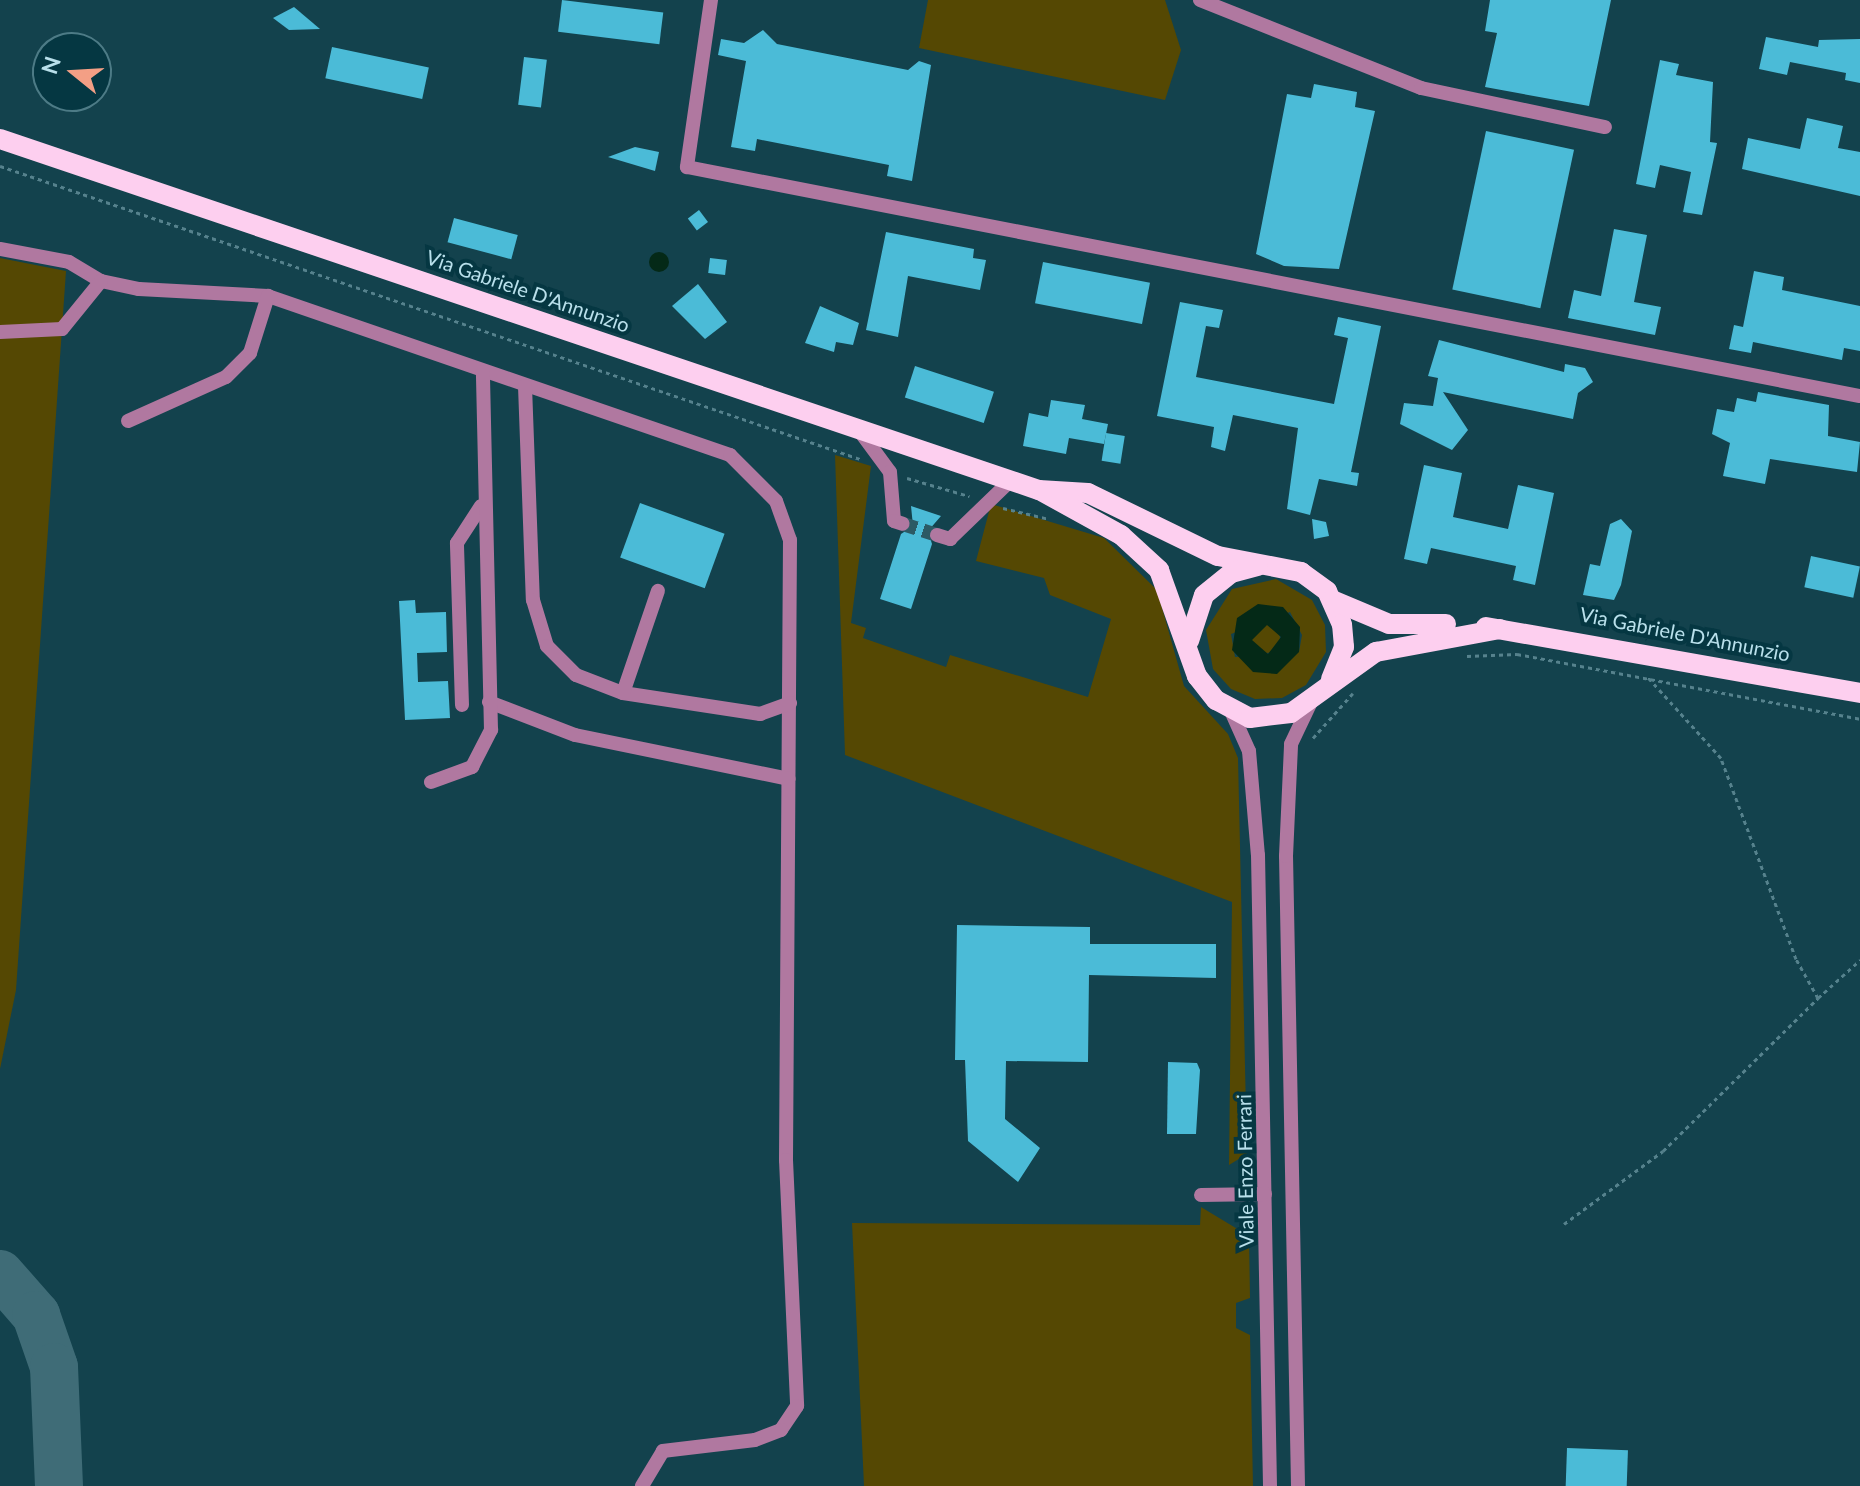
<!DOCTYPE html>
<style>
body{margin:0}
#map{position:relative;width:1860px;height:1486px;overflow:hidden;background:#13424d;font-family:Lato,sans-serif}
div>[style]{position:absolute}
.green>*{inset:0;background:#554803}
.round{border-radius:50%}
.water>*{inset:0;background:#042917}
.taxiway>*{height:48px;margin:-24px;padding:0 24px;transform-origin:24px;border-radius:24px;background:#3f6c77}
.building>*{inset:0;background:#4bbbd7;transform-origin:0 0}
.minor-tunnel>*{height:14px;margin-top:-7px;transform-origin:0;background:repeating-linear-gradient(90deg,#2c5a65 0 14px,transparent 0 21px)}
.path>*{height:3px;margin-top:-1.5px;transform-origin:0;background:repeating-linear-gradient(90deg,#56828d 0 4px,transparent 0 8px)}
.minor>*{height:14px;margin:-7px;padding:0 7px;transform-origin:7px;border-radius:7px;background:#b078a0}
.major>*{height:20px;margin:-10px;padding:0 10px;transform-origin:10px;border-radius:10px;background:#fdcfef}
span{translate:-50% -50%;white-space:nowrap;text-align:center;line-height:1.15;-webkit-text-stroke:8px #053742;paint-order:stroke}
.street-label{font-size:20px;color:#b9e0eb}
.north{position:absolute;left:32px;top:32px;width:80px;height:80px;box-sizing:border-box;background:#053742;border:2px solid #4d7b86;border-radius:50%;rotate:288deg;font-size:22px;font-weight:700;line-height:32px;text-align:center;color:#b9e0eb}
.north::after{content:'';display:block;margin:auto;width:28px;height:36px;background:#f39f85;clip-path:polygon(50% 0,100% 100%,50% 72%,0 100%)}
</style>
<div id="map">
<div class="green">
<div style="clip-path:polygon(928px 0,1165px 0,1181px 50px,1165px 100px,919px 48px)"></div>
<div style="clip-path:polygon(0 258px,66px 271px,16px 990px,0 1069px)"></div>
<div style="clip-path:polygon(835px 455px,871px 466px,851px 623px,866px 628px,863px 638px,946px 667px,950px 655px,1088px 697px,1111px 619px,1050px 595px,1044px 578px,976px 561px,991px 504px,1104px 538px,1157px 590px,1184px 686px,1228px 734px,1238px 758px,1247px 1154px,1229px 1165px,1232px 902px,845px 755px)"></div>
<div style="clip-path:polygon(evenodd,1276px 579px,1312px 600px,1325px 625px,1326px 652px,1306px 685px,1282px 698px,1255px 699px,1231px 689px,1213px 669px,1206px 630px,1232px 589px,1276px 579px,1290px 612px,1302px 635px,1299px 652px,1235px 657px,1231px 634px,1290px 612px)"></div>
<div class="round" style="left:1252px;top:625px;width:28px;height:28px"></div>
<div style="clip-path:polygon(1201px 1207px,1249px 1236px,1250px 1298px,1236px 1303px,1236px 1328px,1250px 1335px,1253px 1486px,864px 1486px,852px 1223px,1200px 1225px)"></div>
</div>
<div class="water">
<div class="round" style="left:649px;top:252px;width:20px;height:20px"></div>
<div style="clip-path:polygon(evenodd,1258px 604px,1283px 607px,1300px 627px,1299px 652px,1277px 674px,1253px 672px,1232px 650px,1237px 618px,1258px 604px,1267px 625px,1281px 637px,1268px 654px,1252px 640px,1267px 625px)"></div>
</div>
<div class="taxiway">
<div style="left:0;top:1274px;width:55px;rotate:48.7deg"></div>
<div style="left:36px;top:1315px;width:55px;rotate:70.9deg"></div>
<div style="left:54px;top:1367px;width:119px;rotate:87.6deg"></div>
</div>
<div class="building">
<div style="left:562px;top:0;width:102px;height:32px;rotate:7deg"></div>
<div style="clip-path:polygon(1490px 0,1611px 0,1589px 106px,1485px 87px,1497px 33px,1485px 31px)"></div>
<div style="clip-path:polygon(294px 7px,320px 29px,289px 30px,273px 18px)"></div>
<div style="clip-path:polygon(763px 30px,777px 44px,908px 70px,919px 61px,931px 65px,912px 181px,887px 176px,889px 165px,757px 139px,755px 151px,731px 147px,746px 61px,718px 55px,721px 39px,744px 43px)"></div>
<div style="clip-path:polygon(1766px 37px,1818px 47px,1819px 40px,1860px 39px,1860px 83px,1845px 80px,1846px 73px,1790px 62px,1787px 75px,1759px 69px)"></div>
<div style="left:332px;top:47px;width:99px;height:32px;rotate:12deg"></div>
<div style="left:524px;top:57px;width:23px;height:48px;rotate:7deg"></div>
<div style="clip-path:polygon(1660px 60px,1679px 64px,1676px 75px,1713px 82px,1710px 142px,1717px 143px,1702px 215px,1683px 212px,1691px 172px,1660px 165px,1655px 188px,1636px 184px)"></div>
<div style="clip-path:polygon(1314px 84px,1357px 92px,1355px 107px,1375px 111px,1339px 269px,1284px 266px,1256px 254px,1287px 94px,1311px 98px)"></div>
<div style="clip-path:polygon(1807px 118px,1843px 126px,1838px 148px,1860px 152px,1860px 196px,1742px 169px,1748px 138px,1800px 149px)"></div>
<div style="left:1486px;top:131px;width:90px;height:162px;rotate:12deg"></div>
<div style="clip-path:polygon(635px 147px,659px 152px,655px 171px,608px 157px)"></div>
<div style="left:699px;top:210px;width:15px;height:14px;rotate:53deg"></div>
<div style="left:454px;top:218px;width:66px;height:25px;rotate:15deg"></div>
<div style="clip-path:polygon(1614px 229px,1647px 235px,1634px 302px,1661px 307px,1655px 335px,1568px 318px,1574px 290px,1601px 296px)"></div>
<div style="clip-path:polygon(886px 232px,974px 249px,973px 258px,986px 260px,980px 290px,908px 276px,898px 337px,866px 330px)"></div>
<div style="left:710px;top:258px;width:17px;height:15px;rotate:7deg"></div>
<div style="left:1043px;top:262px;width:109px;height:42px;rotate:11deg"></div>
<div style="clip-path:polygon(1754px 271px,1784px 277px,1782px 290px,1860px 306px,1860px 351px,1844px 348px,1842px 360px,1753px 342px,1751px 353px,1729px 349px,1734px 325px,1743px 327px)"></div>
<div style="clip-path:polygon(698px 284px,727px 322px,705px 339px,672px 306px)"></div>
<div style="clip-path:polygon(1180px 302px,1223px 310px,1219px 328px,1206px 326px,1196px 377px,1334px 404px,1348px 338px,1334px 335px,1338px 317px,1381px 326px,1351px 472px,1359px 473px,1357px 486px,1319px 479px,1310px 515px,1287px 509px,1298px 428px,1233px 415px,1225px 451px,1211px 447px,1214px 427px,1157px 416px)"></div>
<div style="clip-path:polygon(820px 306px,859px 323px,853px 345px,836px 342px,834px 352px,805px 343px)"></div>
<div style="clip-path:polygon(1439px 340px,1564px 372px,1565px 364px,1585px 368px,1593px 382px,1578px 393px,1573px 419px,1443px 392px,1468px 430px,1452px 450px,1400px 424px,1404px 403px,1433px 406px,1438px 378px,1428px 376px)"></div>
<div style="left:915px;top:366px;width:83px;height:33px;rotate:18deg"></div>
<div style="clip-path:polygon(1758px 392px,1829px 405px,1828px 436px,1860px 442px,1857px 472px,1770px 459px,1765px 484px,1723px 476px,1730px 443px,1712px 434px,1717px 409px,1734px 412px,1737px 398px,1756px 402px)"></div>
<div style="clip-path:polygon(1051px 400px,1085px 405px,1082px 419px,1108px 424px,1104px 444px,1069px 438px,1066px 454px,1023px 446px,1029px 413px,1048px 417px)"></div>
<div style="left:1106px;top:433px;width:19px;height:28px;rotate:9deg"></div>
<div style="clip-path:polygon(1424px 465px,1462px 473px,1453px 517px,1508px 529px,1518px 485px,1554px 493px,1535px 585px,1513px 580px,1516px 566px,1431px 548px,1427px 564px,1404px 559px)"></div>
<div style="left:640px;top:503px;width:90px;height:58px;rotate:20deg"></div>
<div style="clip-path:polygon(911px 506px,941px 516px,928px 531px,932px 544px,911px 609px,880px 599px,901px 534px,913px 526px)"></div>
<div style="clip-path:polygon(1312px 519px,1326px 522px,1329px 536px,1314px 539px)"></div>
<div style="clip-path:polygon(1621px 519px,1632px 531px,1621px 585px,1614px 600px,1583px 595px,1590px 564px,1600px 566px,1610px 524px)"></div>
<div style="left:1811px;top:556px;width:50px;height:32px;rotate:12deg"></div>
<div style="clip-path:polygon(415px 600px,416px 613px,446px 612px,447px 652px,417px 653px,418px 682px,448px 681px,450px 718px,405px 720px,399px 601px)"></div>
<div style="clip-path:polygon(957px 925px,1090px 927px,1090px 944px,1216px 944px,1216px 978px,1089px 975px,1088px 1062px,1006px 1061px,1005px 1119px,1040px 1148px,1018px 1182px,968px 1141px,965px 1060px,955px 1060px)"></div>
<div style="clip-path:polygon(1168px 1062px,1197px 1063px,1200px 1070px,1196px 1134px,1167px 1134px)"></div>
<div style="left:1567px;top:1448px;width:61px;height:38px;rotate:2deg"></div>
</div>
<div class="minor-tunnel">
<div style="left:903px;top:524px;width:36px;rotate:18deg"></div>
</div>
<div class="path">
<div style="left:0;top:166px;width:909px;rotate:18.81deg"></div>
<div style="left:907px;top:478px;width:65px;rotate:16.2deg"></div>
<div style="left:1003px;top:508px;width:47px;rotate:13.4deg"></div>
<div style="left:1467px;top:656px;width:50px;rotate:-2.3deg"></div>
<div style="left:1517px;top:654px;width:349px;rotate:10.7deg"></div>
<div style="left:1313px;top:738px;width:60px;rotate:-48.4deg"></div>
<div style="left:1818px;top:998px;width:57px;rotate:-42.1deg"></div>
<div style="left:1564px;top:1224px;width:123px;rotate:-36.4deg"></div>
<div style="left:1663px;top:1151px;width:218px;rotate:-44.6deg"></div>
<div style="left:1818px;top:998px;width:45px;rotate:-119.4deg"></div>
<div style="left:1796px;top:959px;width:215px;rotate:-110.5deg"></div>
<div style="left:1721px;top:758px;width:110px;rotate:-132.1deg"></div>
</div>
<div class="minor">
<div style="left:711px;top:0;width:169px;rotate:98.2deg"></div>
<div style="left:687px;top:167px;width:1195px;rotate:11.05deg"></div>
<div style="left:1200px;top:0;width:238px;rotate:21.7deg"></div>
<div style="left:1421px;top:88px;width:188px;rotate:12deg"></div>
<div style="left:0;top:249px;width:70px;rotate:10.7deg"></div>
<div style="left:69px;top:262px;width:37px;rotate:31deg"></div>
<div style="left:101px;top:281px;width:39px;rotate:12deg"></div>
<div style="left:139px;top:289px;width:129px;rotate:3.1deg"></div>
<div style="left:268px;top:296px;width:489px;rotate:19deg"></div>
<div style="left:730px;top:455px;width:65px;rotate:45deg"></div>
<div style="left:776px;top:501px;width:41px;rotate:70.3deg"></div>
<div style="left:790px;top:540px;width:620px;rotate:90.37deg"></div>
<div style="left:786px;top:1160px;width:246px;rotate:87.4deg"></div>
<div style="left:797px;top:1406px;width:29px;rotate:124deg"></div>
<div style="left:781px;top:1430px;width:28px;rotate:159deg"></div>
<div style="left:755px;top:1440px;width:93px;rotate:173.2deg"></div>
<div style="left:663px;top:1451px;width:41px;rotate:121deg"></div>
<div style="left:0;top:332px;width:62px;rotate:-2.8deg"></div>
<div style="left:62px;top:329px;width:62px;rotate:-50.9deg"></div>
<div style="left:525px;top:386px;width:214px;rotate:87.9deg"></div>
<div style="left:533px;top:600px;width:48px;rotate:73.1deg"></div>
<div style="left:547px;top:646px;width:41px;rotate:45deg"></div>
<div style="left:576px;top:675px;width:50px;rotate:21deg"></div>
<div style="left:623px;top:693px;width:139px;rotate:8.7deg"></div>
<div style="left:760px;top:714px;width:32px;rotate:-20deg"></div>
<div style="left:128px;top:421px;width:107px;rotate:-24.2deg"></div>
<div style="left:226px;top:377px;width:34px;rotate:-45deg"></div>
<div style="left:250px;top:353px;width:60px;rotate:-72.5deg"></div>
<div style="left:859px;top:430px;width:52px;rotate:53.6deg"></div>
<div style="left:890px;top:472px;width:49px;rotate:85.3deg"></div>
<div style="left:894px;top:521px;width:9px;rotate:18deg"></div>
<div style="left:937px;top:535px;width:14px;rotate:17deg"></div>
<div style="left:950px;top:539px;width:85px;rotate:-44deg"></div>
<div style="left:623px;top:693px;width:108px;rotate:-71.1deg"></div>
<div style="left:489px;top:702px;width:92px;rotate:21deg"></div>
<div style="left:575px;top:735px;width:218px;rotate:11.6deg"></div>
<div style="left:462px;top:705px;width:162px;rotate:-91.8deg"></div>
<div style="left:457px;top:543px;width:44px;rotate:-57deg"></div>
<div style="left:1231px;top:711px;width:44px;rotate:65.8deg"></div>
<div style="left:1249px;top:751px;width:104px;rotate:85.1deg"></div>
<div style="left:1258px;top:855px;width:631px;rotate:88.91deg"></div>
<div style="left:431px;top:782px;width:44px;rotate:-20.1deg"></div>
<div style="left:472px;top:767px;width:42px;rotate:-62.8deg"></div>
<div style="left:491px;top:730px;width:358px;rotate:-91.3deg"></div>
<div style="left:1201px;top:1195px;width:64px;rotate:-0.9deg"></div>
<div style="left:1298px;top:1486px;width:630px;rotate:-91.09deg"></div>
<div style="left:1286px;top:856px;width:112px;rotate:-87.4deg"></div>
<div style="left:1291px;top:744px;width:47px;rotate:-64.5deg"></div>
</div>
<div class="major">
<div style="left:0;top:139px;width:1097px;rotate:18.67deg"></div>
<div style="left:1039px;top:490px;width:49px;rotate:3.5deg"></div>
<div style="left:1088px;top:493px;width:144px;rotate:25.9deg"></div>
<div style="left:1218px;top:556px;width:85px;rotate:10.9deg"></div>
<div style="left:1301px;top:572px;width:32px;rotate:36deg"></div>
<div style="left:1327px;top:591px;width:36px;rotate:66deg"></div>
<div style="left:1342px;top:624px;width:23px;rotate:85deg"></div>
<div style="left:1344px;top:647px;width:35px;rotate:112deg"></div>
<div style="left:1043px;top:492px;width:89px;rotate:28.9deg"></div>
<div style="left:1121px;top:535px;width:52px;rotate:42.6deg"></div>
<div style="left:1159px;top:570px;width:113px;rotate:70.3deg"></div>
<div style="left:1197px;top:676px;width:31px;rotate:52deg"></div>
<div style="left:1216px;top:700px;width:38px;rotate:28deg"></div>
<div style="left:1250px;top:718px;width:41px;rotate:-7deg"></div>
<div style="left:1291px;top:713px;width:105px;rotate:-35.7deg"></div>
<div style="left:1376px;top:652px;width:126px;rotate:-10.5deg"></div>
<div style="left:1332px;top:600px;width:62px;rotate:22.8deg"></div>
<div style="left:1389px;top:624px;width:57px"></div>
<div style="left:1486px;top:627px;width:380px;rotate:10deg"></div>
<div style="left:1189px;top:641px;width:48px;rotate:-71.9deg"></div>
<div style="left:1204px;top:595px;width:35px;rotate:-39deg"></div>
<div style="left:1231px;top:573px;width:28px;rotate:-15deg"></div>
</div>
<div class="street-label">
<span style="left:528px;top:291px;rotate:19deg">Via Gabriele D'Annunzio</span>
<span style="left:1685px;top:634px;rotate:11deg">Via Gabriele D'Annunzio</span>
<span style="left:1245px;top:1171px;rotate:-91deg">Viale Enzo Ferrari</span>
</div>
<div class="north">N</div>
</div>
